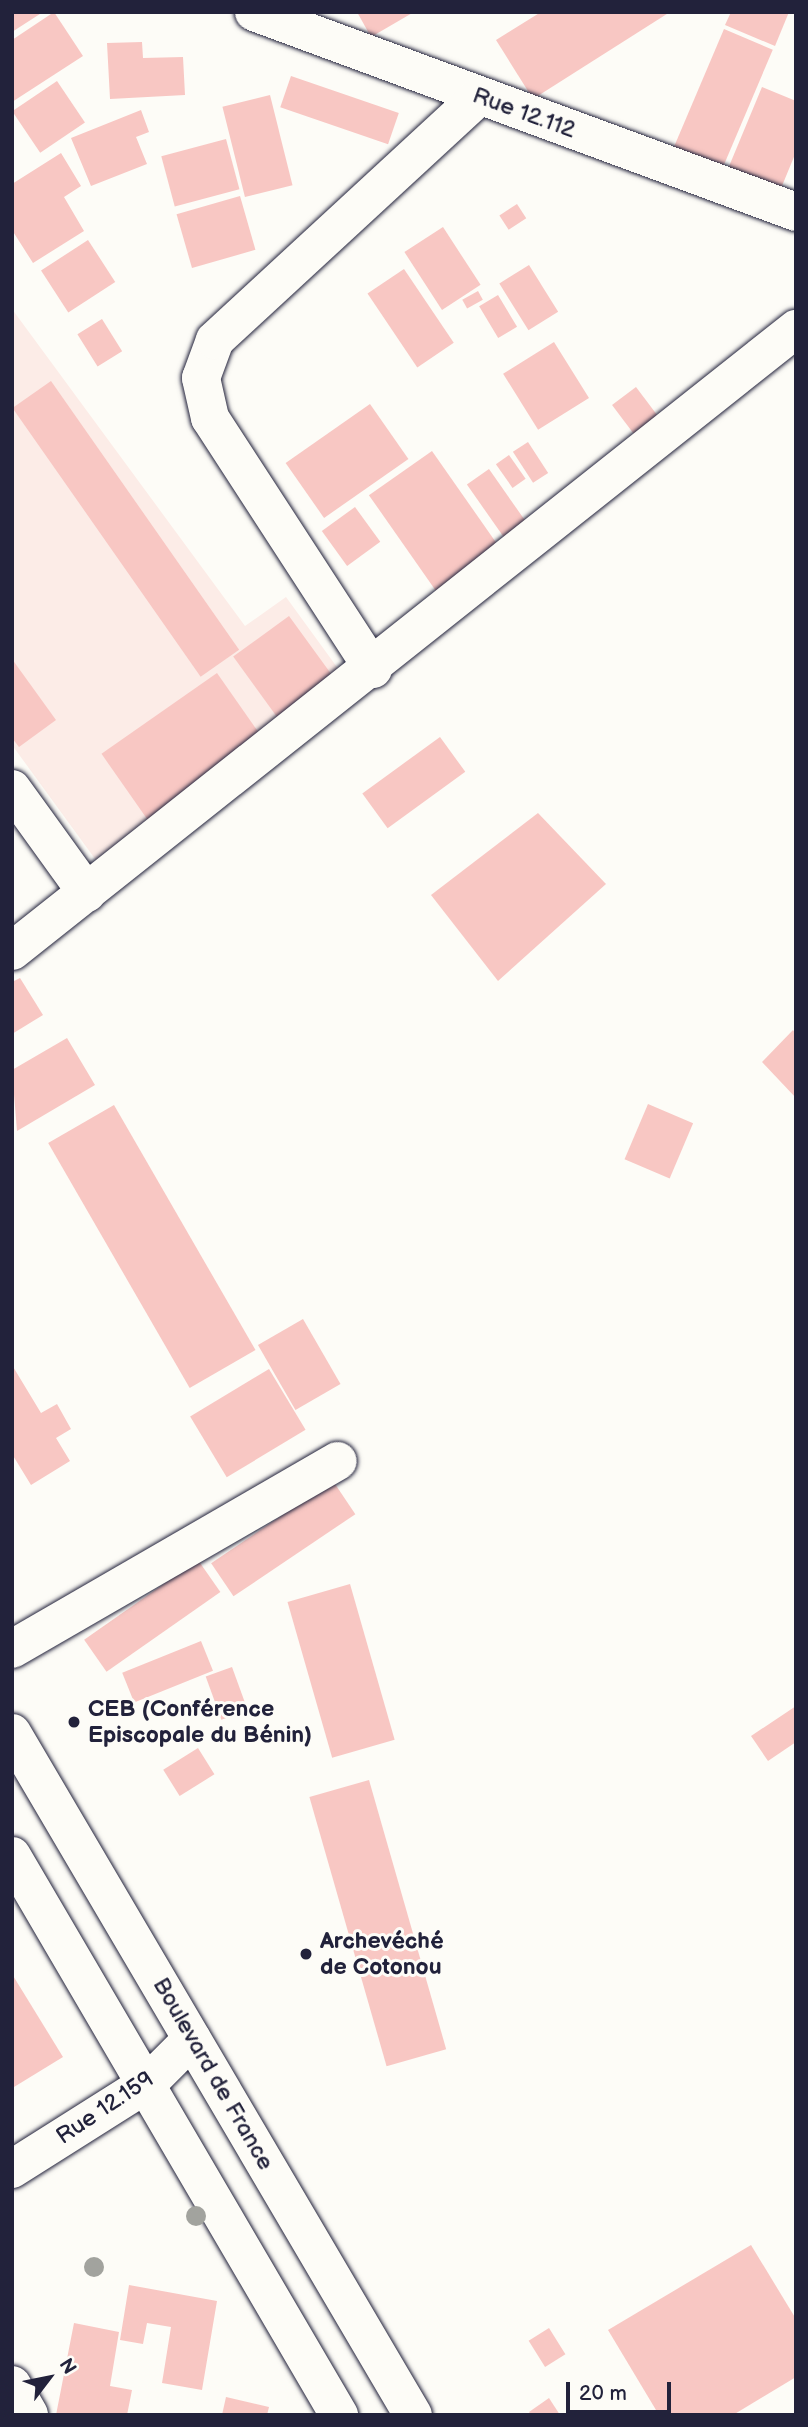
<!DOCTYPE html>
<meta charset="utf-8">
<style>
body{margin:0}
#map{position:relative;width:808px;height:2427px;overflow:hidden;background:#fdfcf7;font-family:"Balsamiq Sans",sans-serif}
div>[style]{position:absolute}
.built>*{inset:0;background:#fcece7}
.building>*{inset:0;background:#f8c7c3;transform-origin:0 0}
.roads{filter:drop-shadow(0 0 2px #22223b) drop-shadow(0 0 2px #22223b)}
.street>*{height:38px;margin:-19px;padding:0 19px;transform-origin:19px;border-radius:19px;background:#fdfcf7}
.secondary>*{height:38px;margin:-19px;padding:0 19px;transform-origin:19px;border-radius:19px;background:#fdfcf7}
.trees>*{width:20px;height:20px;margin:-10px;border-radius:50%;background:#a2a39e}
.dots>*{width:19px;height:19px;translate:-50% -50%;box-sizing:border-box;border:4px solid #fdfcf7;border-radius:50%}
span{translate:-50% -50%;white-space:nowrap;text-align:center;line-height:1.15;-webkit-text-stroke:6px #fdfcf7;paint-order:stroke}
.street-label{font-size:23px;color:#22223b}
.poi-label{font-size:23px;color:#22223b;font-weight:700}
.left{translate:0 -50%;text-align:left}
.frame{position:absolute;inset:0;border:14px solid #22223b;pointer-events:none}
.north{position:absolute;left:14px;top:2343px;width:70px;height:70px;-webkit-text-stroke:5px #fdfcf7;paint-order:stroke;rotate:58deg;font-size:19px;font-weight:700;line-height:28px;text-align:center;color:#22223b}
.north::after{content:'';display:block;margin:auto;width:24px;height:32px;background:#22223b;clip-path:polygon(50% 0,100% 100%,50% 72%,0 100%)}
.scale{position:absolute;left:566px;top:2382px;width:105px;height:32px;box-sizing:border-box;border:4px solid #22223b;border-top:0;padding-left:9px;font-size:21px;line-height:24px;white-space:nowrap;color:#22223b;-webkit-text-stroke:5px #fdfcf7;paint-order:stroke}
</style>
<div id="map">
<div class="built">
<div style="clip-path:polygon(12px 309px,245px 626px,286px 597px,350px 685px,101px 867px,12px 745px)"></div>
</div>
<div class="building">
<div style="clip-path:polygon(12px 12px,43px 12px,12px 32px)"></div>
<div style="clip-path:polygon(54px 12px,83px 56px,12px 102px,12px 40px)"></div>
<div style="clip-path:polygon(357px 12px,414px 12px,371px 37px)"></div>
<div style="clip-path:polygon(541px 12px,670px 12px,533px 99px,496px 40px)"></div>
<div style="clip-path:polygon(731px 12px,789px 12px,775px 46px,725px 25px)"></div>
<div style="left:724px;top:29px;width:53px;height:132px;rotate:23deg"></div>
<div style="clip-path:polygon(142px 42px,143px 58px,183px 57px,185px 95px,110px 99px,107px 43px)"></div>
<div style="left:291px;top:76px;width:114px;height:33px;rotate:19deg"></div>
<div style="left:57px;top:81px;width:50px;height:54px;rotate:56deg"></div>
<div style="clip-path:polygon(762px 87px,796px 101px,796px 152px,777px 198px,725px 176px)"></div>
<div style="left:270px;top:95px;width:93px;height:49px;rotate:76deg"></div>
<div style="clip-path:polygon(141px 110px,149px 132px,136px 137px,147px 164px,91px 186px,71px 138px)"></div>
<div style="left:226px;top:139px;width:52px;height:67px;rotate:75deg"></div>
<div style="clip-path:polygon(61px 153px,81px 186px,64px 197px,84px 231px,33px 263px,12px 230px,12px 184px)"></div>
<div style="left:240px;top:196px;width:56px;height:66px;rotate:74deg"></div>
<div style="left:517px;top:204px;width:17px;height:21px;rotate:57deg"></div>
<div style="left:443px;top:227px;width:69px;height:46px;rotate:57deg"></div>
<div style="left:88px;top:240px;width:50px;height:56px;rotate:57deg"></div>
<div style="left:529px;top:265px;width:55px;height:35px;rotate:58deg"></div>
<div style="left:404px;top:269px;width:89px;height:44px;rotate:56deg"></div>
<div style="left:478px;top:291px;width:10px;height:18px;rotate:61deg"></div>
<div style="left:498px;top:295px;width:37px;height:22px;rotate:59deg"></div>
<div style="left:102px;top:319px;width:38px;height:29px;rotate:58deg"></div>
<div style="left:554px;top:342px;width:66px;height:60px;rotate:58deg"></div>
<div style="left:51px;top:381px;width:328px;height:47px;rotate:55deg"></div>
<div style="left:636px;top:387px;width:51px;height:30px;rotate:53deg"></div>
<div style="left:370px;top:404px;width:67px;height:103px;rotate:55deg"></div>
<div style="left:528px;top:442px;width:37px;height:18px;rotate:57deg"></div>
<div style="left:432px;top:451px;width:145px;height:77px;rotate:55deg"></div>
<div style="left:509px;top:455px;width:29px;height:16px;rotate:55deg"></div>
<div style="left:489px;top:469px;width:83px;height:27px;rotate:55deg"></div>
<div style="left:355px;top:507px;width:43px;height:41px;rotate:54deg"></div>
<div style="left:289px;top:616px;width:86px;height:69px;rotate:54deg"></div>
<div style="clip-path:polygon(12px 659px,56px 720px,19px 747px,12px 738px)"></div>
<div style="left:217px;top:673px;width:81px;height:141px;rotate:55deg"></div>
<div style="left:440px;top:737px;width:43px;height:96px;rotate:54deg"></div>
<div style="clip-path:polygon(538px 813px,606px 884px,498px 981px,431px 895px)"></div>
<div style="clip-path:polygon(20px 978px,43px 1015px,12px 1034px,12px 982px)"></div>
<div style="clip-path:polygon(793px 1030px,796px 1034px,796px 1098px,762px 1062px)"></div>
<div style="clip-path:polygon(67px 1038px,95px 1085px,17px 1131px,12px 1070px)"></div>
<div style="left:648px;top:1104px;width:49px;height:60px;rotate:23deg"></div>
<div style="left:114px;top:1105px;width:283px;height:76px;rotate:60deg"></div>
<div style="left:303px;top:1319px;width:75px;height:52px;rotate:60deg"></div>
<div style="clip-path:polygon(12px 1365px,41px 1413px,57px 1404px,71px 1429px,56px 1438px,70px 1461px,31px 1485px,12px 1454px)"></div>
<div style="left:269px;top:1369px;width:71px;height:92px;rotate:59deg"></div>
<div style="left:333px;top:1481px;width:40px;height:147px;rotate:56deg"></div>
<div style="left:198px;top:1560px;width:39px;height:139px;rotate:55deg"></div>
<div style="left:350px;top:1584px;width:162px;height:65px;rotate:74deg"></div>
<div style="left:201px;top:1641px;width:32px;height:85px;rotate:68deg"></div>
<div style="left:232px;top:1667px;width:46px;height:28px;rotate:70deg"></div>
<div style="clip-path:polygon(796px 1706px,796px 1742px,768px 1761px,751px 1736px)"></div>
<div style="left:198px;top:1748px;width:31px;height:41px;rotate:58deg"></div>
<div style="left:369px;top:1780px;width:280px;height:62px;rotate:74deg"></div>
<div style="clip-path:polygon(12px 1974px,63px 2057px,14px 2087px,12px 2084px)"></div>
<div style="clip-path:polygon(751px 2245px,796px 2319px,796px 2377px,733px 2415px,659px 2415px,608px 2330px)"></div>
<div style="clip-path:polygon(129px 2285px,217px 2301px,202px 2390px,162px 2383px,171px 2327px,147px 2323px,143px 2344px,120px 2340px)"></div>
<div style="clip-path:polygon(74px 2323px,119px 2332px,110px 2386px,132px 2390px,127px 2415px,56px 2415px)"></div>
<div style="left:549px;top:2328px;width:31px;height:24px;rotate:58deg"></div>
<div style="clip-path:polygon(226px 2397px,269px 2407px,267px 2415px,222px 2415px)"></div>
<div style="clip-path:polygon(549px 2398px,560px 2415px,531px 2415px,529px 2412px)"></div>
</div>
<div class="roads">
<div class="street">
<div style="left:254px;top:12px;width:578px;rotate:20.25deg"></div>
<div style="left:373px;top:669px;width:299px;rotate:-123deg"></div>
<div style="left:210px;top:418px;width:41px;rotate:-102.7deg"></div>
<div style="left:201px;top:378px;width:40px;rotate:-69.8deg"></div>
<div style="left:215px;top:340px;width:359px;rotate:-42.7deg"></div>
<div style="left:12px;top:789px;width:128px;rotate:54.2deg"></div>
<div style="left:12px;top:951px;width:1001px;rotate:-38.43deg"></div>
<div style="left:12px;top:1649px;width:376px;rotate:-30deg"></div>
<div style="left:12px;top:2169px;width:161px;rotate:-32.3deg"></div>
<div style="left:148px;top:2083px;width:62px;rotate:-45deg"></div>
<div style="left:12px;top:2385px;width:34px;rotate:60deg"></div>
</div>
<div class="secondary">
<div style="left:12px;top:1733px;width:791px;rotate:59.55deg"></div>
<div style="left:12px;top:1856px;width:648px;rotate:59.67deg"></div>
</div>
</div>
<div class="trees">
<div style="left:196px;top:2216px"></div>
<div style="left:94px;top:2267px"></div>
</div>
<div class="dots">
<div style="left:74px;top:1722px;background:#22223b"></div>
<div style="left:306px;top:1954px;background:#22223b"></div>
</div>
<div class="street-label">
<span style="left:524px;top:113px;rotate:20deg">Rue 12.112</span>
<span style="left:213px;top:2074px;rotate:60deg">Boulevard de France</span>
<span style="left:105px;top:2108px;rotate:-34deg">Rue 12.159</span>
</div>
<div class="poi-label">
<span class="left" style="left:88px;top:1722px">CEB (Conférence<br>Episcopale du Bénin)</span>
<span class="left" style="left:320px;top:1954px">Archevéché<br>de Cotonou</span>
</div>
<div class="frame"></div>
<div class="north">N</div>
<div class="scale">20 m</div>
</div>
